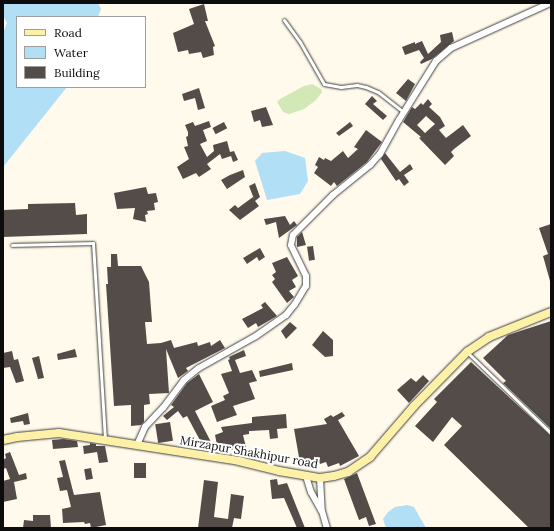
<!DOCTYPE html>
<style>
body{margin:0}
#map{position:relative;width:554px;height:531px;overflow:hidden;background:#fffaeb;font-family:Lora,serif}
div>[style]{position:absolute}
.green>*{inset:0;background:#d2e8b6}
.water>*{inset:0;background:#b1dff5}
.building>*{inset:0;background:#544c48;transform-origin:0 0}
.roads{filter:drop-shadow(0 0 1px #3f3f3f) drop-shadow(0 0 1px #3f3f3f)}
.lane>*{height:3px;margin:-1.5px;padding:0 1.5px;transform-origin:1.5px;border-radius:1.5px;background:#fff}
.street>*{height:6px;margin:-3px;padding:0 3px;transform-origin:3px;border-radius:3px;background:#fff}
.secondary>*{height:8px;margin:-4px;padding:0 4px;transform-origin:4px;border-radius:4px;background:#fdf0a7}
span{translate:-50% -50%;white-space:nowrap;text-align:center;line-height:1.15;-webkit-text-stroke:4px #fff;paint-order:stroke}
.street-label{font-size:12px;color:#0c0c0c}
.frame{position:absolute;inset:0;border:4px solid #0c0c0c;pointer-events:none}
.legend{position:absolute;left:16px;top:16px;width:130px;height:72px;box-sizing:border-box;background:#fff;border:1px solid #9e9e9e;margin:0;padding:5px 7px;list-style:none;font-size:12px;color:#0c0c0c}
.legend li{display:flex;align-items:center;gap:8px;height:20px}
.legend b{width:20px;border:1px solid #9e9e9e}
</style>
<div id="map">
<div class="green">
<div style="clip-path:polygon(312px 84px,321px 89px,322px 92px,316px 100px,304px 109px,289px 114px,283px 112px,277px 102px,280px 99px,304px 86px)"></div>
</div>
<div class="water">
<div style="clip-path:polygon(3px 3px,98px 3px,101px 9px,98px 17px,17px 17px,17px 87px,67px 87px,3px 167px,3px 33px,7px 23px,3px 16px)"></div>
<div style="clip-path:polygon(285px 151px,305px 158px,308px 181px,300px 194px,267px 200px,255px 161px,262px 153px)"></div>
<div style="clip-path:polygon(407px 505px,414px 507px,426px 528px,386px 528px,383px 519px,388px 512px,395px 507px)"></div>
</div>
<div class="building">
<div style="clip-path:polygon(204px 4px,208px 21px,205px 21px,215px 46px,213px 47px,214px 55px,203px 58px,201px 52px,189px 54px,188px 50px,178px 52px,173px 33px,194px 24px,189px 9px)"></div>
<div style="clip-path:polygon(452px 32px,454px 41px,432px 59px,421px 64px,420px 62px,424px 58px,419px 50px,405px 55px,402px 47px,415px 42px,415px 44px,422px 41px,428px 54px,441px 42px,440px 35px)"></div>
<div style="clip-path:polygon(408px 79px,415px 84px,406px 101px,396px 93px)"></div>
<div style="clip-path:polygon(199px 88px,205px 108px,198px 110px,195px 98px,184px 101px,182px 94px)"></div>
<div style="clip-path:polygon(372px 96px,377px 101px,373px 104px,387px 116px,383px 120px,365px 104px)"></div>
<div style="clip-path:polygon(evenodd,428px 99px,432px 104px,429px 107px,440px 117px,445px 126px,439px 130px,446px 138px,463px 125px,471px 136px,454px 149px,451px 152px,454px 156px,445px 165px,419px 138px,421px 137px,403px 122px,412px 107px,415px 109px,421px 103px,423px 105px,428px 99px,426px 116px,435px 124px,425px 133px,417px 125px,426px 116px)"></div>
<div style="clip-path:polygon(266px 107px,273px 125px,262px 127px,260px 120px,254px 122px,251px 111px)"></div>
<div style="clip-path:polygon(209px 121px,211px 127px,203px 130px,207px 141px,200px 144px,207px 157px,214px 151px,213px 145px,227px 141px,230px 152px,234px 151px,238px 160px,233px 162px,231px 156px,222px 159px,220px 154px,207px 164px,211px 169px,199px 177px,196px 173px,183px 179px,177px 167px,189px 159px,184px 147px,188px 146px,186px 137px,188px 136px,188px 132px,185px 125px,193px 122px,195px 126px)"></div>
<div style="left:224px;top:122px;width:7px;height:13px;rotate:63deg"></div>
<div style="clip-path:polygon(350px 122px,353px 126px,339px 136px,336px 133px)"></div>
<div style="clip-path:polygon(366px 130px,382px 142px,367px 162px,337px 186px,334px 182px,331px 186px,314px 173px,318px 167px,315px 165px,319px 157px,324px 160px,325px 158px,331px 161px,343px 151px,348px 158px,358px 149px,354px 147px)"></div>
<div style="clip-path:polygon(385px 153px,400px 172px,410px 164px,413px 169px,404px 175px,409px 182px,404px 186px,399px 179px,396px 181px,381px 159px)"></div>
<div style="clip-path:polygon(243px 170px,245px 177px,227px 189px,221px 180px,230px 175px)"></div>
<div style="clip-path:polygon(255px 183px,260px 197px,255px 201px,259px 206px,240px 220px,229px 210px,235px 205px,238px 208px,253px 197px,254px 199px,249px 186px)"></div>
<div style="clip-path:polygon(146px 187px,148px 194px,156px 193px,158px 202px,154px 203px,155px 210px,147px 211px,148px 214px,145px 215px,146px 222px,133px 219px,135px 208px,117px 209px,114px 193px)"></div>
<div style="clip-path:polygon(75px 203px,76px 215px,87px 214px,87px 234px,3px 237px,3px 210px,28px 209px,28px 204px)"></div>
<div style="clip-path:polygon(285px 216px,290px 225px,294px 221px,297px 225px,279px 238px,276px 222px,266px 225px,264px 219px)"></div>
<div style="clip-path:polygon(551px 224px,551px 281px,550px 281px,543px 256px,548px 254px,539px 228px)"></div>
<div style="clip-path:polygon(302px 232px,306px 245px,297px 247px,297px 237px)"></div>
<div style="left:313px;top:246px;width:14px;height:6px;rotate:82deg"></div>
<div style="clip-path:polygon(260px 248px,265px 257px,259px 261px,257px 257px,247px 264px,243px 258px)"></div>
<div style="clip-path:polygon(111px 254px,117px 254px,118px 266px,141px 266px,149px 282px,152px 322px,145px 322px,147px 344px,161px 343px,171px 340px,174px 348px,197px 342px,198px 346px,210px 342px,211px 346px,220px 340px,225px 348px,186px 368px,188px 371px,178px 378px,166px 349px,169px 393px,149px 394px,150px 404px,144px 405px,144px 422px,141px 425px,131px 426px,131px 405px,114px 406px,106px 284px,108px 284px,107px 267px,111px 267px)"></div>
<div style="clip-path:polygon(287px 257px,298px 276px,292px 280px,296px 287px,289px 291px,294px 297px,287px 303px,272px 282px,275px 279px,272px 275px,276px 272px,272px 263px)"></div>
<div style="clip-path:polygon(265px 302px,277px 316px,258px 327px,256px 323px,248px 328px,242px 319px,263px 308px,261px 305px)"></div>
<div style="clip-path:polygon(551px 321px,551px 429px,503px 383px,506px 381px,483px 358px,508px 335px)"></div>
<div style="clip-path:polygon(290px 322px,297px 328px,286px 339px,281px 331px)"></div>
<div style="clip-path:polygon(323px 331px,333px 340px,333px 356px,325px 357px,312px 345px)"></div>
<div style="clip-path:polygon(75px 349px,77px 357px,58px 360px,57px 354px)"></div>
<div style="clip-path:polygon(244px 350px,246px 356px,235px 360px,240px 373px,252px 370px,257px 381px,249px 383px,255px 399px,233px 406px,237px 415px,217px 422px,211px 406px,225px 400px,223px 396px,229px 393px,221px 374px,232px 371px,228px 360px,230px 359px,229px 357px)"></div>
<div style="clip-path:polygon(12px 351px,14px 360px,18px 359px,24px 381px,16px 383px,10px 367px,3px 368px,3px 353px)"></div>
<div style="clip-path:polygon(39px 356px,44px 378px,38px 379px,32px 358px)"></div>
<div style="clip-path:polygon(471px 362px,551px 436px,551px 528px,529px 528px,444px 445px,462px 426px,452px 417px,433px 442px,415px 426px,437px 402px,434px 399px)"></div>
<div style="clip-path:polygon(292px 363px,293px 370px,260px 377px,259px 371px)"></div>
<div style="clip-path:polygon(199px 374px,213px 402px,195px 411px,211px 442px,203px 446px,187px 416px,183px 418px,178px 411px,167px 420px,163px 416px,174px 407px,171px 405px,187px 383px)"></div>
<div style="clip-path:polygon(423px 375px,429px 381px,409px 403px,397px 390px,411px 378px,416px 382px)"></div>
<div style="clip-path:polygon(342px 412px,345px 416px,338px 420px,359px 456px,340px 466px,339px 463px,328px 467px,326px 462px,320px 464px,319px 461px,313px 463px,312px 460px,300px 463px,294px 429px,327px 424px,324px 419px,331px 415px,333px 417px)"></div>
<div style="clip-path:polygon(28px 413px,30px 424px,24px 425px,23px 421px,11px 423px,10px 418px)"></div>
<div style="clip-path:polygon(286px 414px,287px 428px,277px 429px,278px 438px,270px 439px,269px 430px,249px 431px,249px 434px,243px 435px,246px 447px,241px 448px,242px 454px,237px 455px,236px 450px,218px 450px,215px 435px,223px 432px,221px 427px,252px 423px,252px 417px)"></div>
<div style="left:170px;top:422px;width:19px;height:15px;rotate:81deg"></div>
<div style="clip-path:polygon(63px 439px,77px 441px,78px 447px,53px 449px,52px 440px)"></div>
<div style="clip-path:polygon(90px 443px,96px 444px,96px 446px,105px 446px,108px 462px,99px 463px,97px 452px,84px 454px,83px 446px,90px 445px)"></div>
<div style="clip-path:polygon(10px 452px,19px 475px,26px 473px,27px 479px,14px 482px,17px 499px,3px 502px,3px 481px,10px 479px,6px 468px,3px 469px,3px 460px,6px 458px,5px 454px)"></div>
<div style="clip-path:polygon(65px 460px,74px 495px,100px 492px,106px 525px,91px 528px,90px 523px,85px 524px,84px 522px,63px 523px,62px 509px,71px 507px,67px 490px,60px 491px,57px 478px,63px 477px,59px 461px)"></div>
<div style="left:134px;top:463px;width:12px;height:15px"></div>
<div style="left:91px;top:468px;width:11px;height:7px;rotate:80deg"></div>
<div style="clip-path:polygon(357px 473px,376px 524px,369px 526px,366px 517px,359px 520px,344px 479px)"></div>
<div style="clip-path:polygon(277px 479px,278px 485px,287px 483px,305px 528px,297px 528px,284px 498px,272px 499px,270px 480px)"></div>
<div style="clip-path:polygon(204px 480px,218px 482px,214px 517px,228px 519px,231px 494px,244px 496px,241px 519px,234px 518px,232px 528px,198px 528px)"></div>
<div style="clip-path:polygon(33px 515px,50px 515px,51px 528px,23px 528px,24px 520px,33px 521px)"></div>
</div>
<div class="roads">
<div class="lane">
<div style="left:284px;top:20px;width:27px;rotate:54deg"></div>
<div style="left:300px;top:42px;width:48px;rotate:60.3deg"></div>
<div style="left:324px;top:84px;width:17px;rotate:10deg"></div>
<div style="left:341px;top:87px;width:16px;rotate:-7deg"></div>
<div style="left:357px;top:85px;width:9px;rotate:13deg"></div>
<div style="left:366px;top:87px;width:13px;rotate:23deg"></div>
<div style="left:378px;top:92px;width:33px;rotate:38deg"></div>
<div style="left:12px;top:245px;width:81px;rotate:-1.4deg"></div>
<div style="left:93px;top:243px;width:196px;rotate:86.5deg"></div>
<div style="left:467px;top:352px;width:117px;rotate:44deg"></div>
</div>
<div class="street">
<div style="left:137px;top:445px;width:20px;rotate:-66deg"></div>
<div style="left:145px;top:427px;width:26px;rotate:-47deg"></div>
<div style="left:163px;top:408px;width:35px;rotate:-53deg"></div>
<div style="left:184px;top:380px;width:19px;rotate:-39deg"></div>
<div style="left:199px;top:368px;width:65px;rotate:-29.3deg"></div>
<div style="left:256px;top:336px;width:37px;rotate:-35deg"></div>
<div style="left:286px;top:315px;width:14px;rotate:-51deg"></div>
<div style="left:295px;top:304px;width:21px;rotate:-59deg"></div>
<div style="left:306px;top:286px;width:10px;rotate:-90deg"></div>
<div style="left:306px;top:276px;width:34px;rotate:-116deg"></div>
<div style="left:291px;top:245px;width:10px;rotate:-79deg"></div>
<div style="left:293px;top:235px;width:57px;rotate:-45deg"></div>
<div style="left:333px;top:195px;width:48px;rotate:-39deg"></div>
<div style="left:370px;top:165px;width:15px;rotate:-48deg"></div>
<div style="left:380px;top:154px;width:39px;rotate:-61deg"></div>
<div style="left:399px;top:120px;width:70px;rotate:-57.9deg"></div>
<div style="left:436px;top:61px;width:20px;rotate:-41deg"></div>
<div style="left:451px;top:48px;width:109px;rotate:-24.4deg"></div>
<div style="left:306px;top:476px;width:17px;rotate:73deg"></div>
<div style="left:311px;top:492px;width:21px;rotate:61deg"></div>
<div style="left:320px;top:478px;width:33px;rotate:87deg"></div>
<div style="left:322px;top:511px;width:18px;rotate:74deg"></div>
</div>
<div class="secondary">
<div style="left:3px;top:440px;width:14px;rotate:-12deg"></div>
<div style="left:17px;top:437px;width:42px;rotate:-5.4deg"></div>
<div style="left:59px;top:433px;width:182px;rotate:8.8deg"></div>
<div style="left:239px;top:461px;width:41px;rotate:14deg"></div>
<div style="left:279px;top:471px;width:42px;rotate:9.7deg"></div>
<div style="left:320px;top:478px;width:14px;rotate:-8deg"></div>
<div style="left:334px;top:476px;width:15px;rotate:-16deg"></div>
<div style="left:348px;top:472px;width:27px;rotate:-34deg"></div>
<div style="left:370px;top:457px;width:67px;rotate:-49.2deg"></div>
<div style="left:414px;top:406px;width:76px;rotate:-45.5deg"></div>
<div style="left:467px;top:352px;width:27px;rotate:-34deg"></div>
<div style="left:489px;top:337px;width:67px;rotate:-22deg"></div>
</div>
</div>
<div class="street-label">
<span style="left:249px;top:452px;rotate:10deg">Mirzapur Shakhipur road</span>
</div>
<div class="frame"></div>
<ul class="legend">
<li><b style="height:5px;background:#fdf0a7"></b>Road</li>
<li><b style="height:11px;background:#b1dff5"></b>Water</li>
<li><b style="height:11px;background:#544c48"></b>Building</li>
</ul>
</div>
